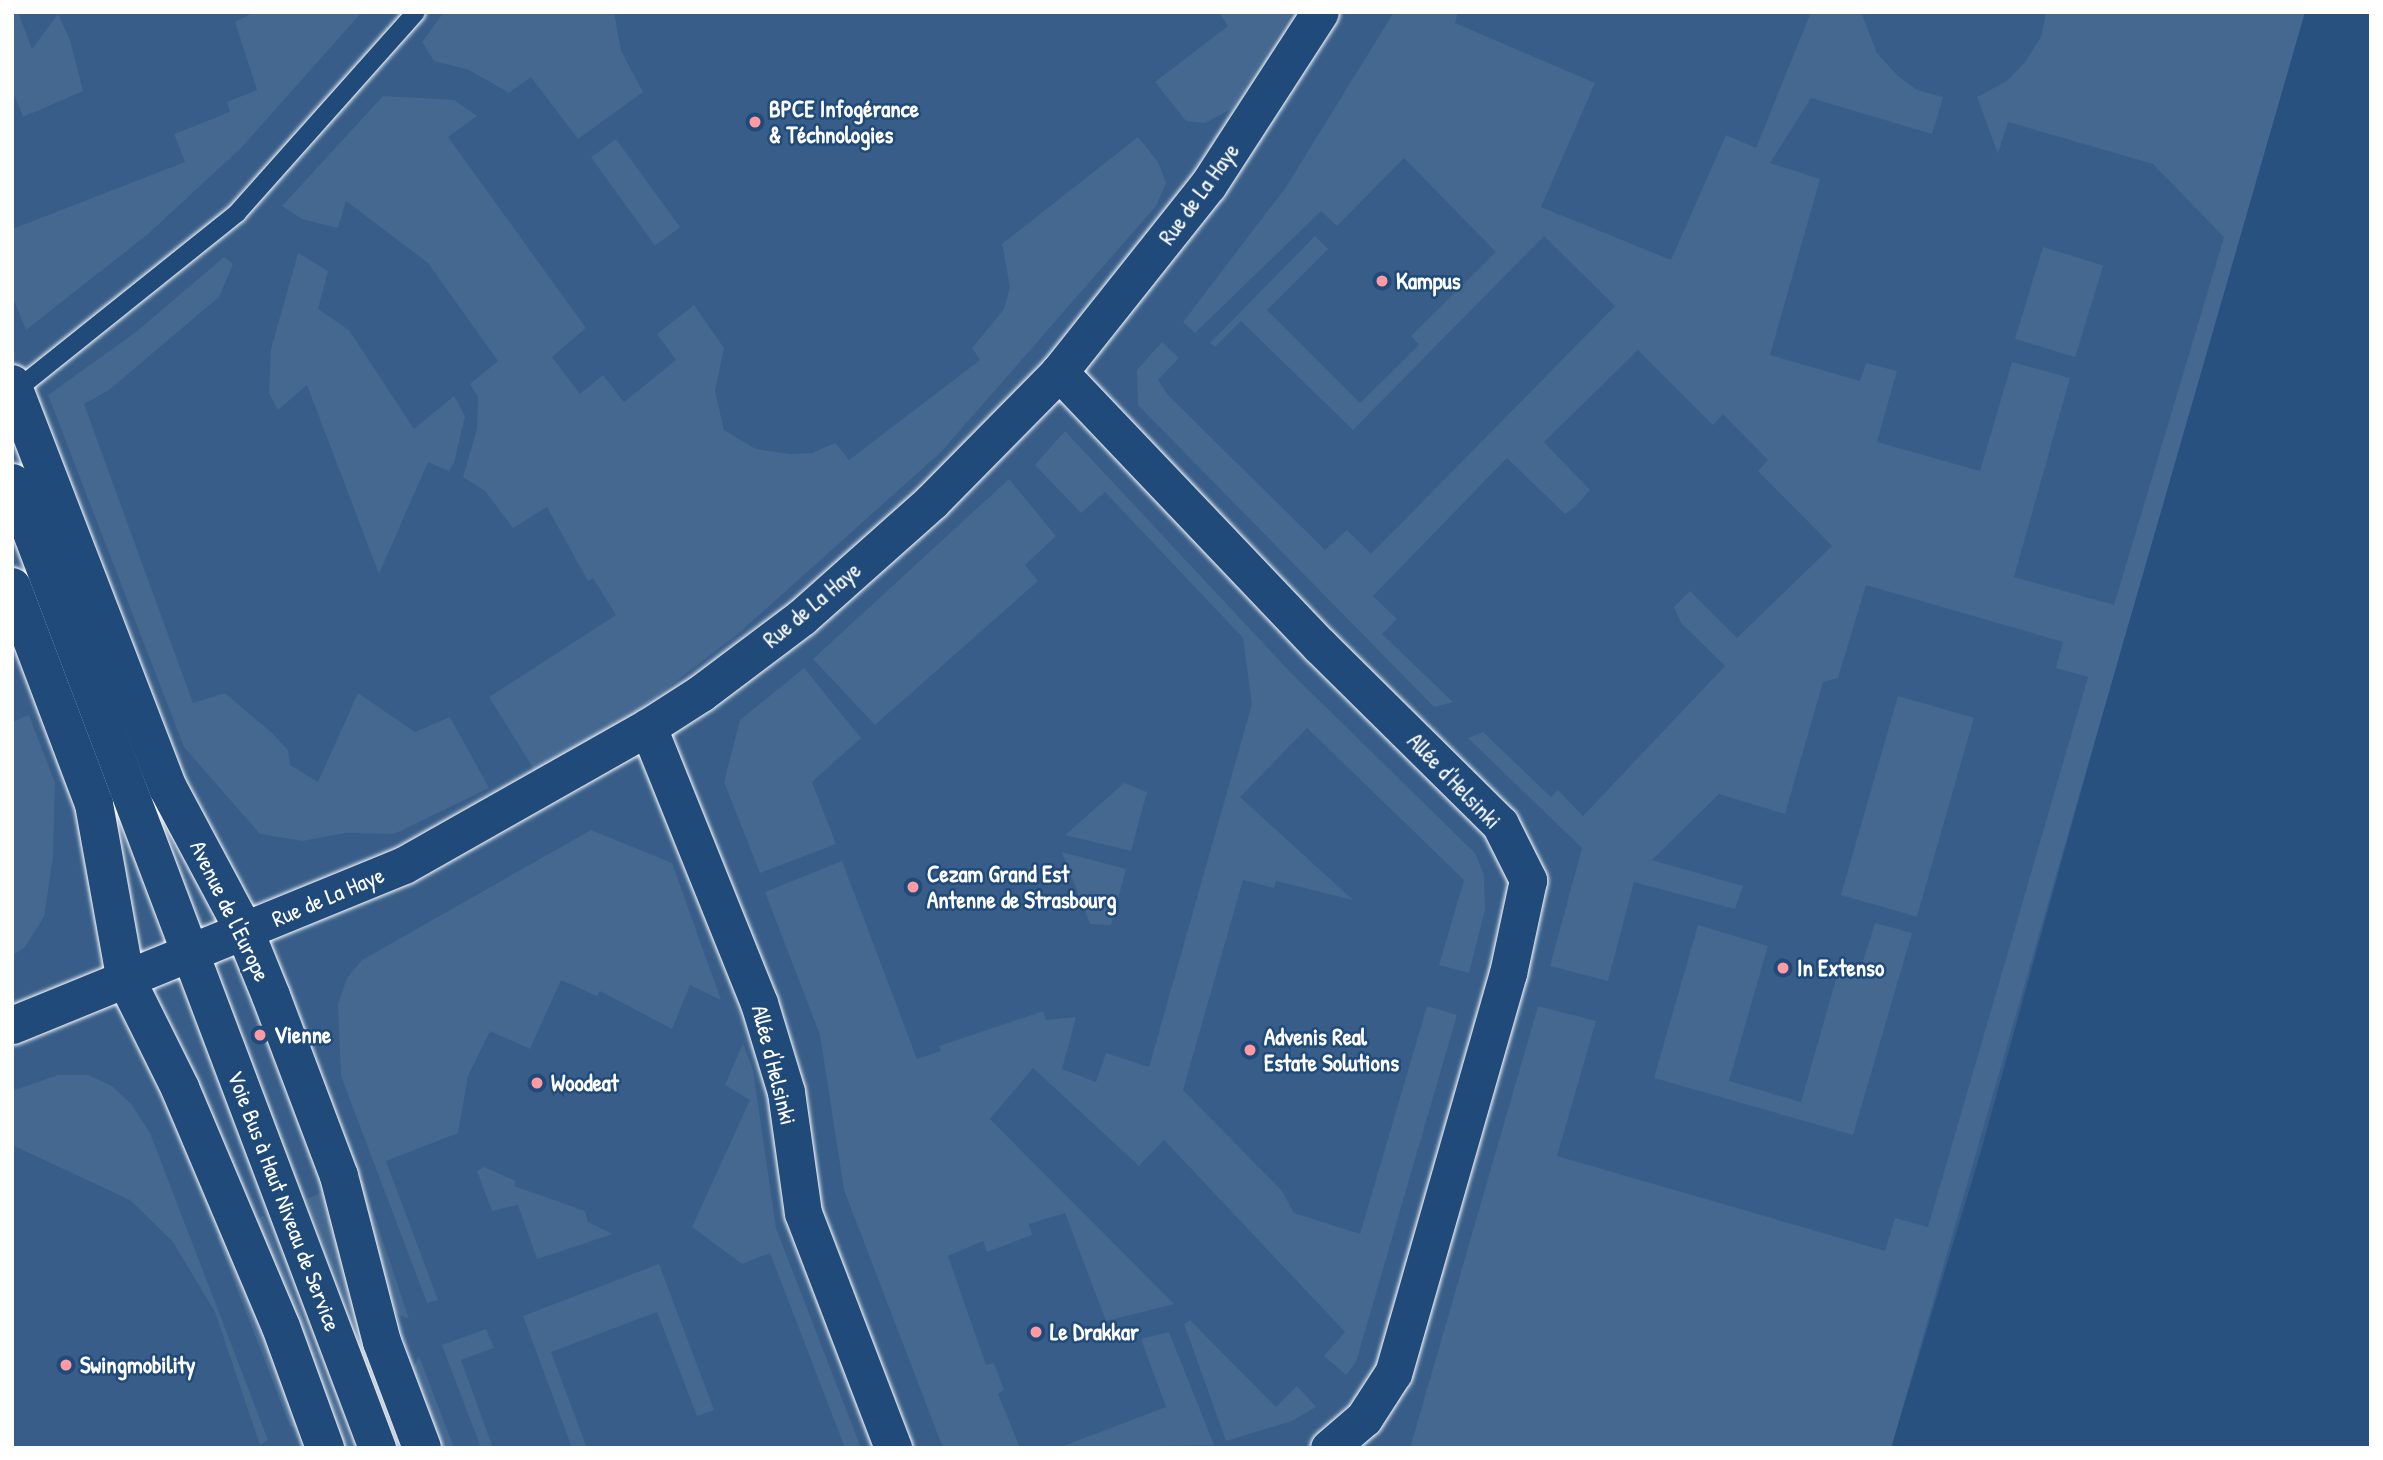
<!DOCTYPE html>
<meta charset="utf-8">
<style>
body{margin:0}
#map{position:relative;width:2383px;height:1460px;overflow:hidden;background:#28517f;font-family:"Patrick Hand",sans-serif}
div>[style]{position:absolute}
.built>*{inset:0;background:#375d88}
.green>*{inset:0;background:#446890;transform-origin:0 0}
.roads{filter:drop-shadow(0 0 2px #fff) drop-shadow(0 0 2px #fff)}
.lane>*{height:18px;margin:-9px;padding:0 9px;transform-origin:9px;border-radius:9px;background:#1f4a7a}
.street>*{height:37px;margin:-18.5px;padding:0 18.5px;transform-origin:18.5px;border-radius:18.5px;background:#1f4a7a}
.secondary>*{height:38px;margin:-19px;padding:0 19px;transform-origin:19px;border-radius:19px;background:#1f4a7a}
.dots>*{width:19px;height:19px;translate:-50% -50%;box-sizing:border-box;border:4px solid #1f4a7a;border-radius:50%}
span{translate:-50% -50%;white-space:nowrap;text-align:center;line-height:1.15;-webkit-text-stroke:5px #1f4a7a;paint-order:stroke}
.poi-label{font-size:23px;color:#fff;font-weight:700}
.left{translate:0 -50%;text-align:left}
.street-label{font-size:23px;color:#fff}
.frame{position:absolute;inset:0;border:14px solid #fff;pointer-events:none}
</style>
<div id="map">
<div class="built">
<div style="clip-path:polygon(12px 12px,2298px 12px,1979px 1158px,1891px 1448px,12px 1448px)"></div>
</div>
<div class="green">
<div style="clip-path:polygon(12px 12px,18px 12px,32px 49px,58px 14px,70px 40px,83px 91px,23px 117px,12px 89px)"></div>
<div style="clip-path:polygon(254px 12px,362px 12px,241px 148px,148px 234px,26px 330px,12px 295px,12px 222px,15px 228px,185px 162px,174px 134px,230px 112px,227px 102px,257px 90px,235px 22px)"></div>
<div style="clip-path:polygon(444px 12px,614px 12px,621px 51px,643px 92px,578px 139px,531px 77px,509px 93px,469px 70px,434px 61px,422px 42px)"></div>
<div style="clip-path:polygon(1219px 12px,1292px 12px,1231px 109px,1205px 123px,1186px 121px,1155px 82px,1228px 26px)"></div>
<div style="clip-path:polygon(1394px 12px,1458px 12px,1455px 23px,1595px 83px,1541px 207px,1671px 260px,1726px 135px,1756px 148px,1811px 12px,1861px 12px,1877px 53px,1898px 76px,1917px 90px,1943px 97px,1932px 134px,1811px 98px,1770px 163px,1820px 179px,1770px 355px,1860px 381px,1866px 363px,1897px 371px,1877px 442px,1980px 471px,2012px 362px,2070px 378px,2014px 577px,2114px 605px,2224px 237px,2153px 164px,2008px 122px,1998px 154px,1977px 97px,2007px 81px,2025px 62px,2041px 37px,2046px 12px,2305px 12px,1891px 1448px,1410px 1448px,1538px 1006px,1596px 1021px,1557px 1156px,1885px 1251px,1895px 1218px,1928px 1227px,2088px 677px,2056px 668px,2063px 642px,1866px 585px,1838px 678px,1823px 682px,1785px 814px,1719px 794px,1652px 860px,1743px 886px,1735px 909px,1634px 882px,1608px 981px,1550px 966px,1582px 848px,1468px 738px,1483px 732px,1551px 797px,1558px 790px,1583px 816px,1725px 666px,1681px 623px,1674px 607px,1690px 591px,1737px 638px,1832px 546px,1758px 471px,1768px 460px,1723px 414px,1713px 425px,1638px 350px,1544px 442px,1590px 490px,1576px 506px,1565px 514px,1507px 458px,1373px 596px,1397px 619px,1382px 634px,1453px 702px,1434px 707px,1138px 405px,1137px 370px,1162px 342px,1179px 358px,1158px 380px,1168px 395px,1325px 550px,1347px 530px,1371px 554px,1615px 306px,1544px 236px,1353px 430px,1241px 321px,1215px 347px,1210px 343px,1315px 236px,1328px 249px,1267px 310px,1360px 403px,1419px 345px,1411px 336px,1496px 252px,1404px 158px,1337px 226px,1321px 211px,1195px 333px,1183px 322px,1286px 187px)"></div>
<div style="clip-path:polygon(383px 96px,454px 100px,477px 116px,448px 137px,586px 328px,552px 357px,580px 394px,603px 375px,624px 402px,676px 360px,657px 334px,694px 305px,724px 348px,715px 391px,724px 430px,756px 449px,790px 454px,812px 453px,835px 443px,849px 460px,980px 360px,972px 348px,1004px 309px,1010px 287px,1002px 244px,1138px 137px,1158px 162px,1166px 183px,1156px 206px,941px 452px,739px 633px,620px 724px,535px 771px,489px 697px,616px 615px,593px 578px,588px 581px,547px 507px,513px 528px,485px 491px,463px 477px,477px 429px,478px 397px,470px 384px,498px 361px,428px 263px,346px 201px,338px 228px,302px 219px,282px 206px)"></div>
<div style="left:616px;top:139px;width:109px;height:31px;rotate:54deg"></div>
<div style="left:2043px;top:247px;width:63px;height:96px;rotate:17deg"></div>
<div style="clip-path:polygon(298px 253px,328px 271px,318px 309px,349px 330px,414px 429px,454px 396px,465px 416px,454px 463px,449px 471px,428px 462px,379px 574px,307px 385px,278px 410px,269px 393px,271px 349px)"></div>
<div style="clip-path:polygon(224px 257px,233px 264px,219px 297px,109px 390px,84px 404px,193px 703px,225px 693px,272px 733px,288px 750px,290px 765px,318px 782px,358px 693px,415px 732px,450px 717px,489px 788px,394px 834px,345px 833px,303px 841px,260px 834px,184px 747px,48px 395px,136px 332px)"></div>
<div style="clip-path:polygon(1065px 431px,1292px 674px,1475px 853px,1484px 875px,1485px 910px,1469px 973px,1439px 965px,1464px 880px,1307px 728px,1240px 797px,1353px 900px,1276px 881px,1274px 888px,1243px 880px,1183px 1090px,1282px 1191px,1294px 1213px,1360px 1234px,1427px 1006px,1457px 1015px,1356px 1362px,1346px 1375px,1324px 1356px,1345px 1332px,1164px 1140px,1139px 1166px,1033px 1068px,990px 1119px,1174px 1304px,1106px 1321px,1065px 1213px,1029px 1224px,1032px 1235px,987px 1252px,983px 1241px,948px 1256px,986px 1365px,994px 1363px,1004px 1390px,998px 1394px,1020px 1448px,943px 1448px,844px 1190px,820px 1035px,765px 892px,842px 861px,917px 1059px,941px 1051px,939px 1046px,1043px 1011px,1046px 1020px,1076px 1017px,1062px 1069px,1096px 1082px,1106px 1053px,1149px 1067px,1252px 704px,1243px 638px,1105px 492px,1081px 513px,1035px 465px)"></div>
<div style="clip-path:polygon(1009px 479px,1056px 536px,1025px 565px,1038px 581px,875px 725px,813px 659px)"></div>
<div style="clip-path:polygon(804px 668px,861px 738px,812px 782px,836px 844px,760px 873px,724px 782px,740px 720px)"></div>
<div style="left:1898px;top:696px;width:79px;height:207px;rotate:16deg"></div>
<div style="clip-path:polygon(29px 715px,55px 783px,53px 857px,44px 917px,24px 948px,12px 956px,12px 722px)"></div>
<div style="clip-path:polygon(1124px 783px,1147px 792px,1131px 851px,1065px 835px)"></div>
<div style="clip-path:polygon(591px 830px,672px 863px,721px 1000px,690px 985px,672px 1029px,600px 991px,597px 996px,561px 980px,530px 1049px,490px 1031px,468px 1076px,458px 1133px,386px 1161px,438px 1300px,427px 1303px,341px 1076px,338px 1004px,347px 978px,362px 960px)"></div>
<div style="clip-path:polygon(1062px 852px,1126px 869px,1111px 925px,1090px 924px)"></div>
<div style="clip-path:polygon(1875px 923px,1912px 933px,1853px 1135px,1654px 1078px,1698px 925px,1768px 946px,1729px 1081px,1801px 1102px,1838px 972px,1858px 977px)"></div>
<div style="clip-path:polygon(743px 1043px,753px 1070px,776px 1228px,861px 1448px,845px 1448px,770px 1253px,742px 1264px,692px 1227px,750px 1100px,725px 1085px)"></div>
<div style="clip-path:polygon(58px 1075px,88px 1075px,112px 1086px,132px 1105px,150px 1133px,268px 1440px,260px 1445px,215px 1312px,173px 1242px,130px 1200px,12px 1145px,12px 1091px)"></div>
<div style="clip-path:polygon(484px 1167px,516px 1181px,514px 1186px,585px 1211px,588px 1222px,613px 1234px,537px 1259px,518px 1205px,492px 1211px,477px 1171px)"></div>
<div style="clip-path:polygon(360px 1181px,363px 1181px,409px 1319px,385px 1309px,374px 1271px,373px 1229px)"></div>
<div style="clip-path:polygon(323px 1192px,361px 1315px,402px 1448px,307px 1199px)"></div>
<div style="left:264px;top:1216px;width:248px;height:13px;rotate:69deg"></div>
<div style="clip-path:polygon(226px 1233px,307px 1431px,290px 1426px,217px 1237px)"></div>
<div style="clip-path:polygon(659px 1264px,714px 1410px,697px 1416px,657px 1312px,551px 1352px,587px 1448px,572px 1448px,523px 1316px)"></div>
<div style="clip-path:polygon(1190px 1320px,1276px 1407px,1297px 1386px,1316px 1407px,1292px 1421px,1226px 1441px,1184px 1324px)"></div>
<div style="clip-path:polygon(486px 1329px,494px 1348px,461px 1360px,493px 1448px,481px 1448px,442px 1345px)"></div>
<div style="clip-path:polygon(1169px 1332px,1214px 1445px,1058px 1448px,1166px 1407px,1141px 1339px)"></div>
<div style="clip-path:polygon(419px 1356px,454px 1448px,437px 1448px,409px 1375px)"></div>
</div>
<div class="roads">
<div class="lane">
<div style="left:15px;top:391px;width:285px;rotate:-38.7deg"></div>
<div style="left:237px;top:213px;width:269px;rotate:-48.3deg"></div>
</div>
<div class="street">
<div style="left:1059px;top:372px;width:378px;rotate:46.4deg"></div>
<div style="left:1320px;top:646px;width:253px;rotate:44.7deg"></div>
<div style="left:1500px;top:824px;width:63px;rotate:63.4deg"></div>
<div style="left:1528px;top:880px;width:95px;rotate:102.1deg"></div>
<div style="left:1508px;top:973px;width:416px;rotate:106deg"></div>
<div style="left:1393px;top:1373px;width:54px;rotate:122.8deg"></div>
<div style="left:1364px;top:1418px;width:46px;rotate:139.4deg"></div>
<div style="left:12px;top:482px;width:1033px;rotate:69.3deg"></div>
<div style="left:648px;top:727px;width:297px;rotate:68.1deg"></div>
<div style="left:759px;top:1003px;width:93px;rotate:73.1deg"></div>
<div style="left:786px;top:1092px;width:122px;rotate:82deg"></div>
<div style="left:803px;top:1213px;width:252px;rotate:69deg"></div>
<div style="left:12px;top:1025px;width:423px;rotate:-22.2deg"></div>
<div style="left:404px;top:865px;width:280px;rotate:-29.5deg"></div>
<div style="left:648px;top:727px;width:63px;rotate:-32.7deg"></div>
<div style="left:701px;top:693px;width:126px;rotate:-37deg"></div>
<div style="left:802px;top:617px;width:174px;rotate:-41.7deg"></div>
<div style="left:932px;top:501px;width:181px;rotate:-45.4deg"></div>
<div style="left:1059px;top:372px;width:239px;rotate:-51.5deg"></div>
<div style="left:1208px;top:185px;width:206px;rotate:-57.1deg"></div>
</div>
<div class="secondary">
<div style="left:12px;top:384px;width:433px;rotate:68.9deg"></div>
<div style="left:168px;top:788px;width:163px;rotate:61.9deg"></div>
<div style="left:245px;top:932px;width:69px;rotate:67.9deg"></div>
<div style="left:271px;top:996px;width:192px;rotate:69.3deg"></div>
<div style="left:339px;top:1176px;width:171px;rotate:75.5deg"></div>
<div style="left:382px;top:1342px;width:113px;rotate:69.3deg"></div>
<div style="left:12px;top:587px;width:232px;rotate:69.3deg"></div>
<div style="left:94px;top:804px;width:176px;rotate:79.8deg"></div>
<div style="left:125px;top:977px;width:124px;rotate:63.6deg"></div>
<div style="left:180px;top:1088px;width:259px;rotate:67.1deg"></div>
<div style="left:281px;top:1327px;width:129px;rotate:70deg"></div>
</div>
</div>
<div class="dots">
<div style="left:755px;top:122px;background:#ff9aa2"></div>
<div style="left:1382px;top:281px;background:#ff9aa2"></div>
<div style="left:913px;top:887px;background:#ff9aa2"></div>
<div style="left:1783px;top:968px;background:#ff9aa2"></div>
<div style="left:260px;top:1035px;background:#ff9aa2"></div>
<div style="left:1250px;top:1050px;background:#ff9aa2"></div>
<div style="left:537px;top:1083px;background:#ff9aa2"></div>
<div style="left:1036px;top:1332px;background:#ff9aa2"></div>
<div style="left:66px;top:1365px;background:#ff9aa2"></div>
</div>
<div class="poi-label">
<span class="left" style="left:769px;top:122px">BPCE Infogérance<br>&amp; Téchnologies</span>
<span class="left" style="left:1396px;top:281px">Kampus</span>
<span class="left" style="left:927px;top:887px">Cezam Grand Est<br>Antenne de Strasbourg</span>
<span class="left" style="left:1797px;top:968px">In Extenso</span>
<span class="left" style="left:274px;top:1035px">Vienne</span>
<span class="left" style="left:1264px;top:1050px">Advenis Real<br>Estate Solutions</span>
<span class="left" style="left:551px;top:1083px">Woodeat</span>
<span class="left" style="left:1050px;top:1332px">Le Drakkar</span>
<span class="left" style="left:80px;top:1365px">Swingmobility</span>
</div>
<div class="street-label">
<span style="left:1199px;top:194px;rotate:-54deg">Rue de La Haye</span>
<span style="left:812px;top:605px;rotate:-40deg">Rue de La Haye</span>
<span style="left:1454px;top:781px;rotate:46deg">Allée d'Helsinki</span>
<span style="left:328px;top:897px;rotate:-23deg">Rue de La Haye</span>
<span style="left:230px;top:911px;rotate:64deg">Avenue de l'Europe</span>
<span style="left:774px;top:1065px;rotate:76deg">Allée d'Helsinki</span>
<span style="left:284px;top:1201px;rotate:69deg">Voie Bus à Haut Niveau de Service</span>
</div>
<div class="frame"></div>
</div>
